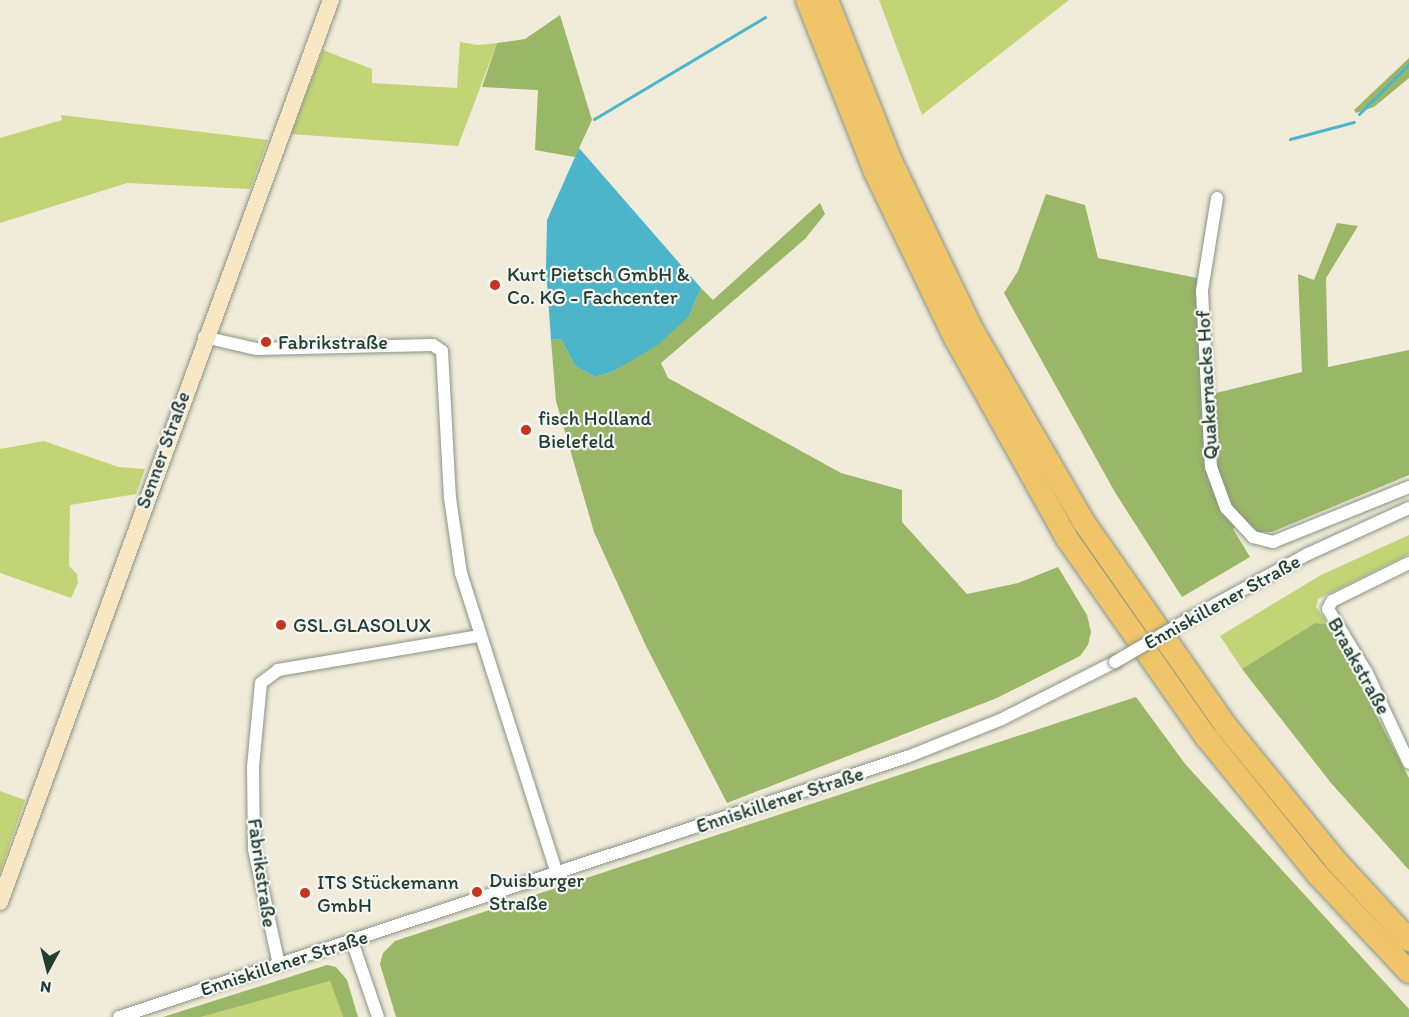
<!DOCTYPE html>
<meta charset="utf-8">
<style>
body{margin:0}
#map{position:relative;width:1409px;height:1017px;overflow:hidden;background:#f1ebd9;font-family:Itim,sans-serif}
div>[style]{position:absolute}
.green>*{inset:0;background:#c3d476}
.forest>*{inset:0;background:#9ab667}
.water>*{inset:0;background:#4cb5ca}
.stream>*{height:3px;margin:-1.5px;padding:0 1.5px;transform-origin:1.5px;border-radius:1.5px;background:#4cb5ca}
.roads{filter:drop-shadow(0 0 2px #889486) drop-shadow(0 0 2px #889486)}
.street>*{height:12px;margin:-6px;padding:0 6px;transform-origin:6px;border-radius:6px;background:#fff}
.secondary>*{height:16px;margin:-8px;padding:0 8px;transform-origin:8px;border-radius:8px;background:#f9e7c3}
.highway>*{height:22px;margin:-11px;padding:0 11px;transform-origin:11px;border-radius:11px;background:#f0c469}
.bridges{filter:drop-shadow(0 0 2px #889486) drop-shadow(0 0 2px #889486)}
.street-bridge>*{height:12px;margin:-6px;padding:0 6px;transform-origin:6px;border-radius:6px;background:#fff}
.dots>*{width:16px;height:16px;translate:-50% -50%;box-sizing:border-box;border:3px solid #f6f6f2;border-radius:50%}
span{translate:-50% -50%;white-space:nowrap;text-align:center;line-height:1.15;-webkit-text-stroke:4.5px #f6f6f2;paint-order:stroke}
.poi-label{font-size:20px;color:#1f3d34}
.left{translate:0 -50%;text-align:left}
.street-label{font-size:20px;color:#1f3d34}
.north{position:absolute;left:18px;top:939px;width:60px;height:60px;-webkit-text-stroke:4px #f6f6f2;paint-order:stroke;rotate:187deg;font-size:16px;font-weight:700;line-height:24px;text-align:center;color:#1f3d34}
.north::after{content:'';display:block;margin:auto;width:21px;height:27px;background:#1f3d34;clip-path:polygon(50% 0,100% 100%,50% 72%,0 100%)}
</style>
<div id="map">
<div class="green">
<div style="clip-path:polygon(879px 0,1069px 0,922px 115px)"></div>
<div style="clip-path:polygon(460px 42px,478px 45px,497px 43px,458px 146px,291px 134px,323px 50px,372px 69px,372px 83px,457px 88px)"></div>
<div style="clip-path:polygon(61px 115px,268px 140px,250px 189px,127px 183px,0 223px,0 138px,62px 120px)"></div>
<div style="clip-path:polygon(44px 441px,118px 467px,145px 469px,136px 494px,70px 505px,69px 566px,77px 574px,78px 583px,71px 598px,0 573px,0 449px)"></div>
<div style="clip-path:polygon(1409px 535px,1409px 554px,1318px 599px,1316px 607px,1328px 624px,1315px 623px,1242px 669px,1220px 636px,1321px 575px)"></div>
<div style="clip-path:polygon(0 791px,25px 800px,0 872px)"></div>
<div style="clip-path:polygon(330px 981px,343px 1017px,201px 1017px)"></div>
</div>
<div class="forest">
<div style="clip-path:polygon(560px 15px,592px 120px,575px 157px,535px 150px,538px 90px,482px 87px,497px 43px,525px 39px)"></div>
<div style="clip-path:polygon(1409px 58px,1409px 78px,1374px 107px,1356px 113px,1354px 110px)"></div>
<div style="clip-path:polygon(1046px 194px,1085px 205px,1098px 258px,1197px 278px,1212px 394px,1302px 372px,1298px 274px,1314px 280px,1337px 223px,1358px 226px,1326px 278px,1328px 367px,1409px 350px,1409px 475px,1272px 532px,1259px 532px,1243px 522px,1233px 529px,1250px 557px,1182px 597px,1116px 494px,1004px 293px,1018px 271px)"></div>
<div style="clip-path:polygon(820px 203px,825px 214px,805px 239px,661px 363px,668px 378px,841px 473px,902px 490px,902px 522px,967px 594px,1018px 583px,1058px 567px,1087px 615px,1091px 632px,1088px 645px,1080px 656px,997px 698px,727px 803px,646px 646px,594px 532px,556px 401px,551px 340px,561px 339px,575px 366px,595px 377px,614px 371px,689px 316px,701px 288px,713px 300px)"></div>
<div style="clip-path:polygon(1315px 623px,1328px 624px,1334px 634px,1409px 778px,1409px 870px,1331px 783px,1242px 669px)"></div>
<div style="clip-path:polygon(1136px 697px,1186px 765px,1409px 1009px,1409px 1017px,396px 1017px,380px 964px,383px 953px,395px 941px)"></div>
<div style="clip-path:polygon(327px 965px,336px 967px,347px 980px,358px 1017px,343px 1017px,330px 981px,201px 1017px,163px 1017px)"></div>
</div>
<div class="water">
<div style="clip-path:polygon(579px 148px,701px 288px,689px 316px,659px 344px,614px 371px,595px 377px,575px 366px,561px 339px,551px 340px,546px 268px,547px 220px)"></div>
</div>
<div class="stream">
<div style="left:1359px;top:114px;width:71px;rotate:-45deg"></div>
<div style="left:594px;top:119px;width:199px;rotate:-30.8deg"></div>
<div style="left:1290px;top:139px;width:66px;rotate:-14.9deg"></div>
</div>
<div class="roads">
<div class="street">
<div style="left:1217px;top:198px;width:94px;rotate:99.2deg"></div>
<div style="left:1202px;top:291px;width:176px;rotate:87.1deg"></div>
<div style="left:1211px;top:467px;width:44px;rotate:69.9deg"></div>
<div style="left:1226px;top:508px;width:40px;rotate:47deg"></div>
<div style="left:1253px;top:537px;width:21px;rotate:14deg"></div>
<div style="left:1273px;top:542px;width:147px;rotate:-22deg"></div>
<div style="left:204px;top:337px;width:53px;rotate:13deg"></div>
<div style="left:256px;top:349px;width:177px;rotate:-1.3deg"></div>
<div style="left:433px;top:345px;width:11px;rotate:34deg"></div>
<div style="left:442px;top:351px;width:147px;rotate:86.9deg"></div>
<div style="left:450px;top:498px;width:76px;rotate:81.7deg"></div>
<div style="left:461px;top:573px;width:316px;rotate:72.3deg"></div>
<div style="left:1409px;top:563px;width:86px;rotate:153.7deg"></div>
<div style="left:1332px;top:601px;width:9px;rotate:117deg"></div>
<div style="left:1328px;top:609px;width:75px;rotate:58.6deg"></div>
<div style="left:1367px;top:673px;width:99px;rotate:65deg"></div>
<div style="left:1187px;top:620px;width:138px;rotate:-28.6deg"></div>
<div style="left:1308px;top:554px;width:111px;rotate:-24.5deg"></div>
<div style="left:352px;top:941px;width:80px;rotate:71.1deg"></div>
<div style="left:279px;top:965px;width:119px;rotate:-102.2deg"></div>
<div style="left:254px;top:849px;width:82px;rotate:-90.7deg"></div>
<div style="left:253px;top:767px;width:84px;rotate:-84.6deg"></div>
<div style="left:261px;top:683px;width:21px;rotate:-37deg"></div>
<div style="left:278px;top:670px;width:203px;rotate:-9.6deg"></div>
<div style="left:119px;top:1017px;width:830px;rotate:-18.26deg"></div>
<div style="left:907px;top:757px;width:100px;rotate:-21.7deg"></div>
<div style="left:1000px;top:720px;width:129px;rotate:-26.8deg"></div>
</div>
<div class="secondary">
<div style="left:0;top:902px;width:961px;rotate:-69.85deg"></div>
</div>
<div class="highway">
<div style="left:807px;top:0;width:185px;rotate:68.4deg"></div>
<div style="left:875px;top:172px;width:184px;rotate:64.3deg"></div>
<div style="left:955px;top:338px;width:228px;rotate:60.8deg"></div>
<div style="left:1066px;top:537px;width:246px;rotate:55deg"></div>
<div style="left:1207px;top:738px;width:176px;rotate:51deg"></div>
<div style="left:1318px;top:875px;width:133px;rotate:46.8deg"></div>
<div style="left:827px;top:0;width:175px;rotate:68.3deg"></div>
<div style="left:892px;top:163px;width:187px;rotate:64.3deg"></div>
<div style="left:973px;top:331px;width:220px;rotate:59.9deg"></div>
<div style="left:1083px;top:521px;width:250px;rotate:55.1deg"></div>
<div style="left:1226px;top:726px;width:174px;rotate:50.8deg"></div>
<div style="left:1336px;top:861px;width:108px;rotate:47.3deg"></div>
</div>
</div>
<div class="bridges">
<div class="street-bridge">
<div style="left:1115px;top:662px;width:83px;rotate:-30.3deg"></div>
</div>
</div>
<div class="dots">
<div style="left:495px;top:285px;background:#c8321e"></div>
<div style="left:266px;top:342px;background:#c8321e"></div>
<div style="left:526px;top:430px;background:#c8321e"></div>
<div style="left:281px;top:625px;background:#c8321e"></div>
<div style="left:477px;top:892px;background:#c8321e"></div>
<div style="left:305px;top:893px;background:#c8321e"></div>
</div>
<div class="poi-label">
<span class="left" style="left:507px;top:286px">Kurt Pietsch GmbH &amp;<br>Co. KG - Fachcenter</span>
<span class="left" style="left:278px;top:342px">Fabrikstraße</span>
<span class="left" style="left:538px;top:430px">fisch Holland<br>Bielefeld</span>
<span class="left" style="left:293px;top:625px">GSL.GLASOLUX</span>
<span class="left" style="left:489px;top:892px">Duisburger<br>Straße</span>
<span class="left" style="left:317px;top:894px">ITS Stückemann<br>GmbH</span>
</div>
<div class="street-label">
<span style="left:1207px;top:385px;rotate:-93deg">Quakernacks Hof</span>
<span style="left:163px;top:450px;rotate:-70deg">Senner Straße</span>
<span style="left:1222px;top:602px;rotate:-29deg">Enniskillener Straße</span>
<span style="left:1359px;top:666px;rotate:61deg">Braakstraße</span>
<span style="left:780px;top:800px;rotate:-18deg">Enniskillener Straße</span>
<span style="left:262px;top:873px;rotate:82deg">Fabrikstraße</span>
<span style="left:284px;top:963px;rotate:-18deg">Enniskillener Straße</span>
</div>
<div class="north">N</div>
</div>
